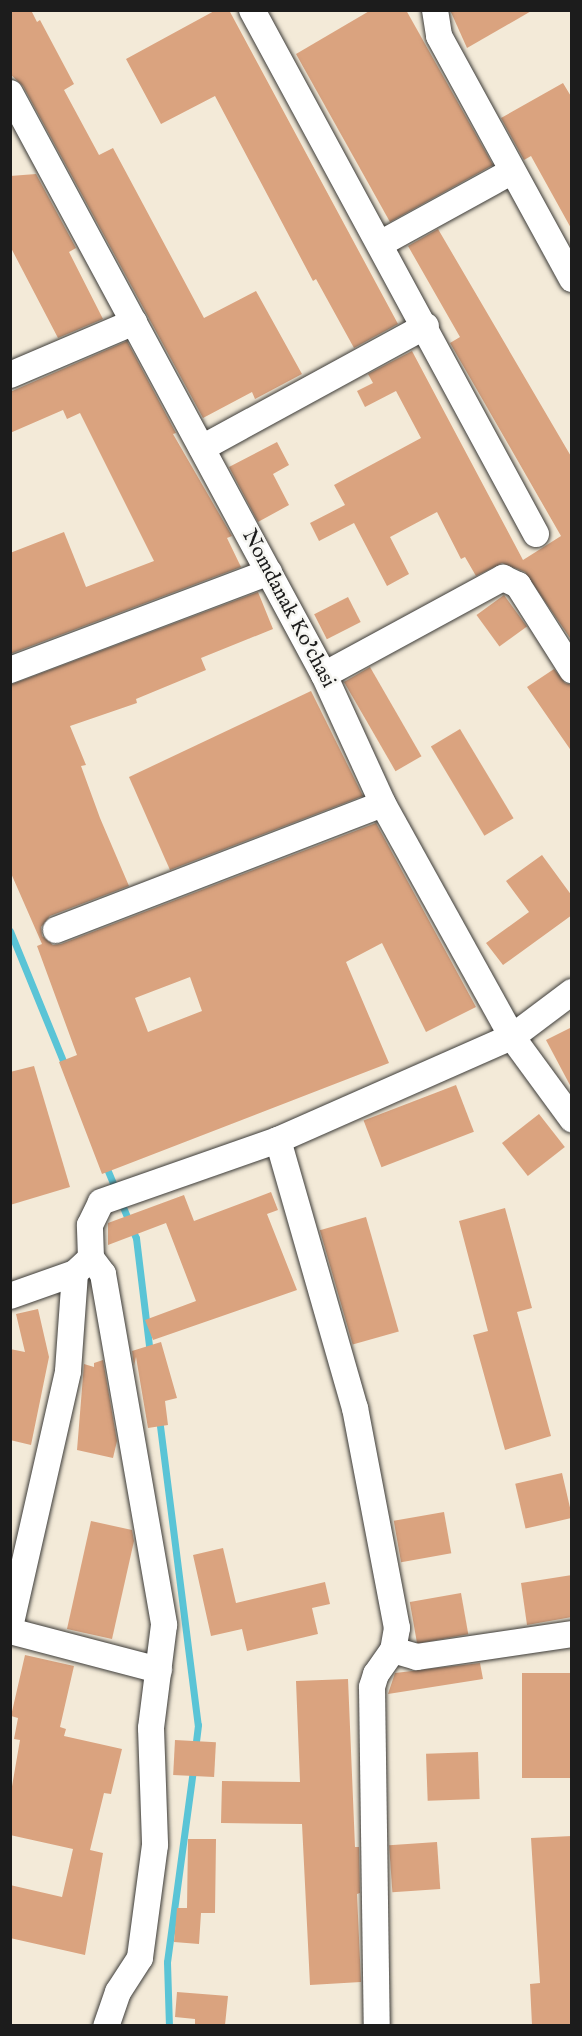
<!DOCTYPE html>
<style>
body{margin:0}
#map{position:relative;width:582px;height:2036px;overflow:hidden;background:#f3ead8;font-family:"IM FELL English",serif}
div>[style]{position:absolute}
.stream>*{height:7px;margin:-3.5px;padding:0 3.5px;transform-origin:3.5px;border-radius:3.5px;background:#5ac4d6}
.building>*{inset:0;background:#daa37f;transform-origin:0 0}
.roads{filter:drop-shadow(0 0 2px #3c3b38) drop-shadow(0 0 2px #3c3b38)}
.street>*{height:26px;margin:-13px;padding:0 13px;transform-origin:13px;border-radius:13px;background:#fff}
span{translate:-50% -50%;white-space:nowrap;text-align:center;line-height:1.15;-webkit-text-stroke:5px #f6f6f2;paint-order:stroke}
.street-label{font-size:21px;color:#1c1c1c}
.frame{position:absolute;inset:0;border:12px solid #1c1c1c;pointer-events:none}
</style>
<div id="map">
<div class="stream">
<div style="left:10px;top:931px;width:148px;rotate:67.8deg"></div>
<div style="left:105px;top:1164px;width:80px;rotate:67.3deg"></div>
<div style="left:136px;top:1238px;width:116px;rotate:83.1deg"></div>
<div style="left:159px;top:1418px;width:309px;rotate:82.8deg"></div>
<div style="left:198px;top:1725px;width:24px;rotate:97deg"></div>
<div style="left:169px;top:2026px;width:64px;rotate:-91.8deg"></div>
<div style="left:167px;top:1962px;width:195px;rotate:-82.3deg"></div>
</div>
<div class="building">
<div style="clip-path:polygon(10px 10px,31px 10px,37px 22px,40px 20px,74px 84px,64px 90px,99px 155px,113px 148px,204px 318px,256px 291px,302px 374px,255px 399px,252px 392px,203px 418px,23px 86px,10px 74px)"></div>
<div style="clip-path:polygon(216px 10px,229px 10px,398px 324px,354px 348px,316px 279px,313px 281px,215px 96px,161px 124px,126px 59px)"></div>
<div style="clip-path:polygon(371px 10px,406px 10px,493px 165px,390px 222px,296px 54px)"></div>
<div style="clip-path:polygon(450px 10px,533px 10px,467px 48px)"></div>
<div style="clip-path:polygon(563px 83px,572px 98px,572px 230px,531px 156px,524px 160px,501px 118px)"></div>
<div style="clip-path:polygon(36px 174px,76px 248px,69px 252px,103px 319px,58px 338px,10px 246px,10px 176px)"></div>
<div style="clip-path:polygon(438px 229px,572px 458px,572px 641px,525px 572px,502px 563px,476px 576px,465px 557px,461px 559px,437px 512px,390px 537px,409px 574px,387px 586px,354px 523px,319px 541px,310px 523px,345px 505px,334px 485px,421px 438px,396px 391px,365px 407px,357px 391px,373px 383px,368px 374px,412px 351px,523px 560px,561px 536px,450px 343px,460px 337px,408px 246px)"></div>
<div style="clip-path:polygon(127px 341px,176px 433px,173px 434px,232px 536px,227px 538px,241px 567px,10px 654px,10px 553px,64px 532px,86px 587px,154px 561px,80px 413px,67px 419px,63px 410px,10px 433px,10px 392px)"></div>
<div style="clip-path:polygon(277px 442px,289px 465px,273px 474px,289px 505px,258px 522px,229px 467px)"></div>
<div style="clip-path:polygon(evenodd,258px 592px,273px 629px,201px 658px,206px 670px,136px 699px,137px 703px,70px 726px,86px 765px,81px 766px,100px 818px,129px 886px,50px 916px,41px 927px,42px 936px,53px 945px,61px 944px,376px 823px,476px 1007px,426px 1032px,382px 943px,346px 962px,389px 1063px,102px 1174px,59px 1062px,77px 1055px,37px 946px,42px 944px,10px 871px,10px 685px,258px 592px,190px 977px,202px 1011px,148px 1032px,135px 998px,190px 977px)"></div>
<div style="left:504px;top:595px;width:39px;height:34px;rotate:54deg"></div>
<div style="left:348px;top:597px;width:28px;height:38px;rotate:63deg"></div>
<div style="left:370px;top:667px;width:103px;height:30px;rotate:60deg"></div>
<div style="clip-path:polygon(554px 669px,565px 683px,572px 685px,572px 752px,527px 687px)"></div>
<div style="clip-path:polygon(311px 691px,363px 796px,170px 870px,129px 777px)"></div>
<div style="left:460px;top:729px;width:104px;height:34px;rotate:59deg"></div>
<div style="clip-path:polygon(542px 855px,572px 896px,572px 915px,503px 965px,486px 943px,529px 912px,506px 881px)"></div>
<div style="clip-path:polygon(572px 1027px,572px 1089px,546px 1040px)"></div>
<div style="clip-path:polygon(34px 1066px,70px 1187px,10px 1205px,10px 1072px)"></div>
<div style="left:456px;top:1085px;width:50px;height:99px;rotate:69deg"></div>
<div style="left:539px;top:1114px;width:42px;height:47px;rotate:52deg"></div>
<div style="clip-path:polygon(271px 1192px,278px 1210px,267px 1214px,297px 1290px,153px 1340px,145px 1320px,196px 1301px,166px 1223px,108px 1245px,108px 1223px,184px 1195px,194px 1221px)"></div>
<div style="clip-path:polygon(505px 1208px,532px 1308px,517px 1312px,551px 1436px,505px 1450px,473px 1335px,488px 1331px,459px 1221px)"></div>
<div style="left:366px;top:1217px;width:119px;height:48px;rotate:74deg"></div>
<div style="clip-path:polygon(38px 1309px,49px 1357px,31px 1445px,10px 1440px,10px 1349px,25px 1352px,16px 1314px)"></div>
<div style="clip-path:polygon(161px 1342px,177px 1398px,165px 1401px,168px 1425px,148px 1428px,136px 1357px,134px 1366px,132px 1351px)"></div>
<div style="clip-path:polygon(103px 1360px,117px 1441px,113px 1458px,77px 1450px,84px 1364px,94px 1367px,94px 1363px)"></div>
<div style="left:562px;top:1473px;width:46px;height:48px;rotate:77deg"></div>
<div style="left:444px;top:1512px;width:42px;height:51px;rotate:80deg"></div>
<div style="clip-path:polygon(91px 1521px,132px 1530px,134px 1541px,112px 1639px,67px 1629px)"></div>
<div style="clip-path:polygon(223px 1548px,236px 1603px,325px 1582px,330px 1604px,312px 1608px,318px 1634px,247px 1651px,242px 1629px,211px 1636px,193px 1555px)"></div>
<div style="clip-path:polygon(572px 1575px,572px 1617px,527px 1625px,521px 1583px)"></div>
<div style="left:461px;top:1593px;width:42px;height:52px;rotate:80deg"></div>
<div style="clip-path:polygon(25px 1655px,74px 1666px,60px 1727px,66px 1729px,64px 1736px,122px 1749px,111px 1794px,104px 1793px,90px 1850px,103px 1853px,85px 1955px,10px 1938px,10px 1885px,62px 1897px,73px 1849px,10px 1835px,10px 1798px,20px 1740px,14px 1739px,18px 1718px,11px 1716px)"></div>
<div style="clip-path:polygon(480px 1663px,483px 1679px,388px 1694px,395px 1673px)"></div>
<div style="left:572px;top:1673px;width:105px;height:50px;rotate:90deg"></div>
<div style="clip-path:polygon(348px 1679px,355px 1847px,359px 1847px,360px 1893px,357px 1894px,361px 1982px,310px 1985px,302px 1824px,221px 1823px,222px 1781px,300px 1782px,296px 1681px)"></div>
<div style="left:175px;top:1740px;width:41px;height:35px;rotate:3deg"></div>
<div style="left:478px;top:1752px;width:47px;height:52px;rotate:88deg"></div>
<div style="clip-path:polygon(572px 1836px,572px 2025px,532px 2025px,530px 1984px,540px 1983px,531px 1838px)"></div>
<div style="clip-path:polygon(188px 1839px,216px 1839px,215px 1913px,201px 1913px,199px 1944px,174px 1942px,177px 1908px,187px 1908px)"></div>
<div style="left:437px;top:1842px;width:47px;height:48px;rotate:86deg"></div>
<div style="clip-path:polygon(177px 1992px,228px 1996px,225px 2025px,195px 2025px,195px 2019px,175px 2017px)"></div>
</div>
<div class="roads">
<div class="street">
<div style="left:252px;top:10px;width:596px;rotate:61.54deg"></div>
<div style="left:435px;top:10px;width:26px;rotate:81deg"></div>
<div style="left:439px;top:36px;width:277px;rotate:61.3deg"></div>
<div style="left:10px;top:93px;width:661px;rotate:61.65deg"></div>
<div style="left:324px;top:675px;width:142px;rotate:65.4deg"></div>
<div style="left:383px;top:804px;width:266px;rotate:61deg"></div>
<div style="left:512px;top:1037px;width:102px;rotate:53.8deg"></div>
<div style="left:380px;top:244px;width:149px;rotate:-28.8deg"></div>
<div style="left:10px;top:375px;width:135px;rotate:-23.1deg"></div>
<div style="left:202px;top:448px;width:255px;rotate:-28.6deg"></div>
<div style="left:10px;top:670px;width:277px;rotate:-20.7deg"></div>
<div style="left:324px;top:675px;width:204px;rotate:-28.5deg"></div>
<div style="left:503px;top:578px;width:17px;rotate:25deg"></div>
<div style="left:518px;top:585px;width:101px;rotate:57.6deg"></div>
<div style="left:56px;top:930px;width:350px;rotate:-21.1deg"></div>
<div style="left:278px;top:1140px;width:279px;rotate:74deg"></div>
<div style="left:355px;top:1408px;width:224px;rotate:79.2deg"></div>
<div style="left:397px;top:1628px;width:22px;rotate:100deg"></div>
<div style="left:393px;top:1650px;width:29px;rotate:125deg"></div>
<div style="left:376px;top:1674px;width:14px;rotate:107deg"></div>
<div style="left:372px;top:1687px;width:339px;rotate:89.2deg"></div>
<div style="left:91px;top:1258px;width:20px;rotate:53deg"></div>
<div style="left:103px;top:1274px;width:356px;rotate:80.1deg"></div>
<div style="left:164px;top:1625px;width:104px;rotate:97.2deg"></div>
<div style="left:151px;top:1728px;width:117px;rotate:88deg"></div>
<div style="left:155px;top:1845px;width:114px;rotate:97.6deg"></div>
<div style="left:140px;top:1958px;width:40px;rotate:122.9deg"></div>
<div style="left:118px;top:1992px;width:36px;rotate:109deg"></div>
<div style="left:10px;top:1296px;width:69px;rotate:-19.5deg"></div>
<div style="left:75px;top:1273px;width:22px;rotate:-43deg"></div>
<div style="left:91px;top:1258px;width:33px;rotate:-92deg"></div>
<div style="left:90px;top:1225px;width:25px;rotate:-64deg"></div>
<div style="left:101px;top:1202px;width:188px;rotate:-19.3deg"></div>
<div style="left:278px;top:1140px;width:256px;rotate:-23.8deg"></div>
<div style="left:512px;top:1037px;width:75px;rotate:-36.9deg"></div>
<div style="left:10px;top:1627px;width:262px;rotate:-77.2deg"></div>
<div style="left:68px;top:1371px;width:98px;rotate:-85.9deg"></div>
<div style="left:10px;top:1631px;width:154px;rotate:14.7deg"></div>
<div style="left:393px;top:1650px;width:25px;rotate:16deg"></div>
<div style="left:417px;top:1657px;width:157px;rotate:-8.4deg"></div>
</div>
</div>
<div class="street-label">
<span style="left:288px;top:609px;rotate:62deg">Nomdanak Ko'chasi</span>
</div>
<div class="frame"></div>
</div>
